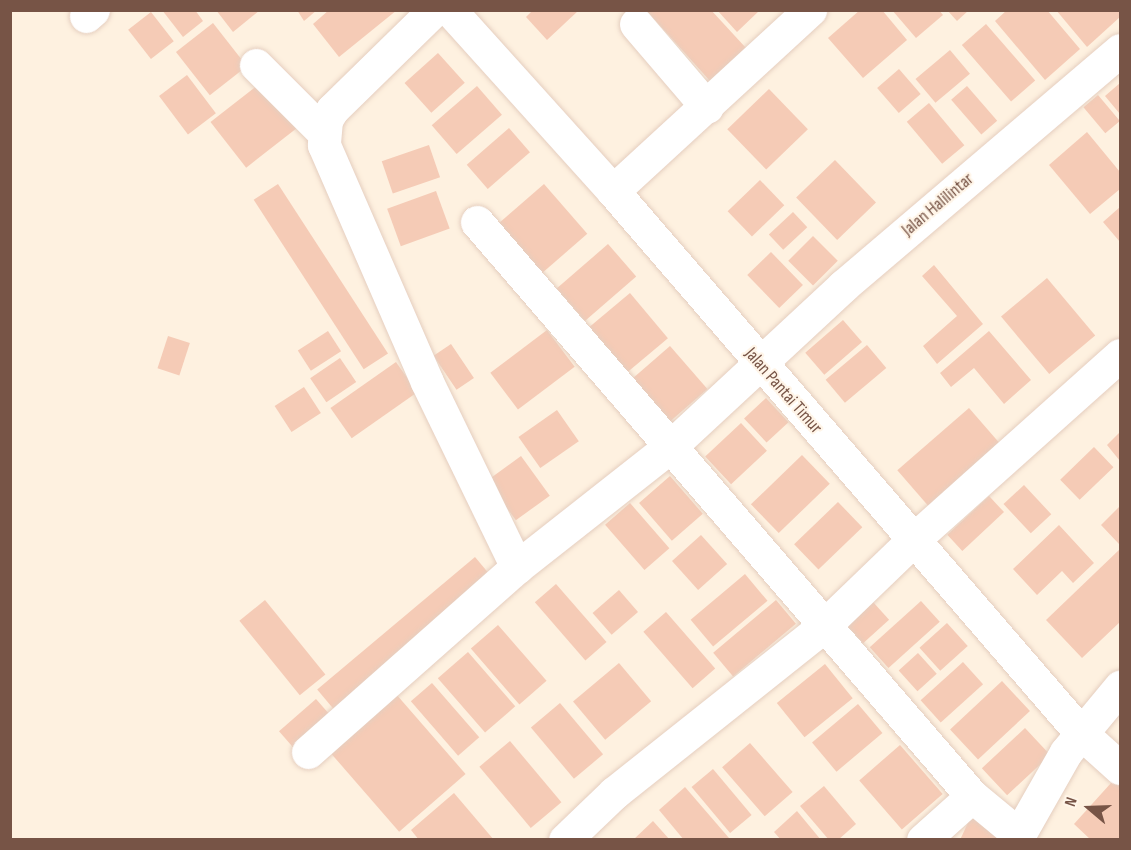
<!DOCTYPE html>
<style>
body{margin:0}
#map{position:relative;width:1131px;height:850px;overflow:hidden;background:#fef1e0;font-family:"Sofia Sans Condensed",sans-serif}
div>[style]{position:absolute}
.building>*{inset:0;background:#f5cbb6;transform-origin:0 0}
.roads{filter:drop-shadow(0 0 2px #e5cebf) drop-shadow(0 0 2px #e5cebf)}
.minor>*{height:33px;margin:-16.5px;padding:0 16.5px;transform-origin:16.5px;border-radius:16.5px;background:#fff}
span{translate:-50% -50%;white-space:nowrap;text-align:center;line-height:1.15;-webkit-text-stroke:4.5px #fff5e8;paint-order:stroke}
.street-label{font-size:18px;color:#775446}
.frame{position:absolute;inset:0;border:12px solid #775446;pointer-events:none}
.north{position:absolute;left:1059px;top:778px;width:60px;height:60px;-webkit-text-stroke:4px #fff5e8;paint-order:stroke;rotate:289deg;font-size:16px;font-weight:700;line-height:24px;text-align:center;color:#775446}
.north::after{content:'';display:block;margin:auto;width:21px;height:27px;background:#775446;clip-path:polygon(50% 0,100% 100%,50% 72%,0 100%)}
</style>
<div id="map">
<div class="building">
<div style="clip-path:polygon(162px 10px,195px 10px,203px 21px,183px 37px)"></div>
<div style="clip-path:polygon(216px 10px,260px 10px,233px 32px)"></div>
<div style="clip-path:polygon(297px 10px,317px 10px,304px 21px)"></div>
<div style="clip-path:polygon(329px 10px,397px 10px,339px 57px,313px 24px)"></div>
<div style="clip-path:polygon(533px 10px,579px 10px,547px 40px,526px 17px)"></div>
<div style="clip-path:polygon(646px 10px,711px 10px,746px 48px,710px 81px)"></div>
<div style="clip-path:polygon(717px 10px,760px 10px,737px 32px)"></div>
<div style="clip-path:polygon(860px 10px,882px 10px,907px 40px,863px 78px,828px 38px)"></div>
<div style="clip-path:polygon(892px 10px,939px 10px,943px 15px,916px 38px)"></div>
<div style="clip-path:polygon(947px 10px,969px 10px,957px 21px)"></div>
<div style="clip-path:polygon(1007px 10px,1047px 10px,1080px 49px,1045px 80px,995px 21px)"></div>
<div style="clip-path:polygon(1056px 10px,1120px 10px,1120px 17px,1087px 47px)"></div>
<div style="left:151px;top:12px;width:37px;height:29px;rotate:52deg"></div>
<div style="left:213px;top:23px;width:55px;height:47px;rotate:52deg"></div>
<div style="left:986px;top:24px;width:75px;height:32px;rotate:49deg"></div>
<div style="left:950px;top:50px;width:31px;height:45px;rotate:50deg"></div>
<div style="left:438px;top:53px;width:40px;height:45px;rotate:48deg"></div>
<div style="left:899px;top:69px;width:33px;height:29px;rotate:49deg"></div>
<div style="left:187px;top:75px;width:48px;height:35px;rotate:53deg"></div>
<div style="left:268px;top:77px;width:58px;height:73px;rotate:52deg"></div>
<div style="clip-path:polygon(1120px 83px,1120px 114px,1105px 96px)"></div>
<div style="left:477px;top:86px;width:38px;height:60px;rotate:49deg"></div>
<div style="left:967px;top:86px;width:46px;height:21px;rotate:49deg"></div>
<div style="left:769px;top:89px;width:56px;height:58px;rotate:46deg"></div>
<div style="left:1098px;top:95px;width:34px;height:19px;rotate:50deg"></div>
<div style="left:929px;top:103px;width:55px;height:29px;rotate:50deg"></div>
<div style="left:509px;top:128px;width:32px;height:56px;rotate:49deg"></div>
<div style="clip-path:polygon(1087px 132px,1120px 172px,1120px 189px,1090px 214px,1049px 165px)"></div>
<div style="left:429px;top:145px;width:34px;height:50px;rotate:71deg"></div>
<div style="left:835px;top:160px;width:59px;height:54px;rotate:46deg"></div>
<div style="left:760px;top:180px;width:35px;height:45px;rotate:46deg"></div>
<div style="left:278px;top:184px;width:202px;height:29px;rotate:57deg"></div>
<div style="left:544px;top:184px;width:66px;height:64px;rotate:49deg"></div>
<div style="left:436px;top:191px;width:40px;height:52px;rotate:70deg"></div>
<div style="clip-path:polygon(1120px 207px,1120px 242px,1103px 222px)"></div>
<div style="left:793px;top:212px;width:21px;height:33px;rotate:47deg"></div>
<div style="left:813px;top:236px;width:35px;height:35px;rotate:45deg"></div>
<div style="left:608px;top:244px;width:43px;height:68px;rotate:49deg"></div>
<div style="left:771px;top:252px;width:46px;height:33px;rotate:46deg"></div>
<div style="clip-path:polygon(934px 265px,983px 324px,937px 364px,923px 346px,957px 316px,922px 276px)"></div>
<div style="left:1047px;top:278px;width:75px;height:60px;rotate:50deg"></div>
<div style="left:630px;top:293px;width:59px;height:53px;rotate:50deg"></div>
<div style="left:843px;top:320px;width:29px;height:50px;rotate:49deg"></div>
<div style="left:547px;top:330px;width:46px;height:71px;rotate:53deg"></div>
<div style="left:328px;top:331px;width:24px;height:36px;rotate:57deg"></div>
<div style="clip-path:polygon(989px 331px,1031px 380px,1004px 404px,974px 368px,951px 387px,940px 373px)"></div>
<div style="left:168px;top:336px;width:23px;height:34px;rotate:18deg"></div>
<div style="left:451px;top:344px;width:41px;height:21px;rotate:56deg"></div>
<div style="left:867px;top:345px;width:30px;height:54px;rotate:50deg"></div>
<div style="left:670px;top:346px;width:57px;height:53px;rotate:49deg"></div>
<div style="left:340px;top:358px;width:29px;height:36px;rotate:56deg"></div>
<div style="left:396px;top:362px;width:37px;height:80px;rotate:55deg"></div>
<div style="left:304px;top:387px;width:31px;height:35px;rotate:57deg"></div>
<div style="left:766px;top:398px;width:33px;height:30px;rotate:47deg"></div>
<div style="left:969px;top:408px;width:48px;height:95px;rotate:49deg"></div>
<div style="left:557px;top:410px;width:38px;height:47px;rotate:55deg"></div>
<div style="left:741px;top:423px;width:38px;height:49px;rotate:47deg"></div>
<div style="clip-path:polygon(1120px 432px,1120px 461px,1107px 445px)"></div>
<div style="left:1094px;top:447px;width:28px;height:47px;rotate:46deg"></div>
<div style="left:802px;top:455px;width:40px;height:71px;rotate:46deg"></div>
<div style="left:521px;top:456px;width:49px;height:42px;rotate:54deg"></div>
<div style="left:670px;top:476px;width:50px;height:41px;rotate:49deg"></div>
<div style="left:1024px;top:485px;width:40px;height:28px;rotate:47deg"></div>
<div style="left:989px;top:496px;width:22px;height:57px;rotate:47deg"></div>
<div style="left:838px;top:502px;width:35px;height:61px;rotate:46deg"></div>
<div style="left:630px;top:503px;width:60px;height:33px;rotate:49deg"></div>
<div style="clip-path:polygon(1120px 506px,1120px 542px,1119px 544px,1101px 525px)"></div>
<div style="clip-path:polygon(1059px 525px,1094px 563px,1073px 583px,1062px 571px,1037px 595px,1013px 569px)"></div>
<div style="left:701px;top:535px;width:39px;height:39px;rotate:48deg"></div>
<div style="clip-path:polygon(1120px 549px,1120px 622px,1082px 658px,1046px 620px)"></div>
<div style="left:475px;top:557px;width:31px;height:206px;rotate:50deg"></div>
<div style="left:745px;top:574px;width:35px;height:71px;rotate:50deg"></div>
<div style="left:556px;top:584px;width:77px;height:28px;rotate:49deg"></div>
<div style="left:619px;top:590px;width:29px;height:35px;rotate:49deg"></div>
<div style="left:265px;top:600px;width:96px;height:33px;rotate:51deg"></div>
<div style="left:776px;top:600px;width:31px;height:82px;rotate:50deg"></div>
<div style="left:921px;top:601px;width:28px;height:69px;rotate:48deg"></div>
<div style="left:873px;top:602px;width:24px;height:35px;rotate:48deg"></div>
<div style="left:666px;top:612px;width:75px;height:30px;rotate:49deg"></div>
<div style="left:947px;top:623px;width:31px;height:37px;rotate:48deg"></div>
<div style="left:498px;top:625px;width:74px;height:36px;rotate:49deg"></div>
<div style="left:468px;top:652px;width:72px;height:40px;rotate:49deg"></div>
<div style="left:918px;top:653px;width:28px;height:26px;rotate:48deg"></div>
<div style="left:963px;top:662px;width:30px;height:57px;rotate:48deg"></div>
<div style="left:619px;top:663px;width:50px;height:60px;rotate:50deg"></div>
<div style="left:825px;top:664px;width:44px;height:62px;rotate:51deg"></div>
<div style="left:1002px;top:681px;width:41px;height:71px;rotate:47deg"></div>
<div style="left:432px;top:683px;width:72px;height:28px;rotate:49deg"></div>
<div style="left:396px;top:694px;width:106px;height:88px;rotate:49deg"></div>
<div style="left:316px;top:699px;width:21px;height:49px;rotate:49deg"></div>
<div style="left:560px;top:703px;width:67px;height:38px;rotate:50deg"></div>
<div style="left:858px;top:704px;width:38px;height:60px;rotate:50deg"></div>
<div style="left:1025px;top:728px;width:37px;height:59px;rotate:47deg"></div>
<div style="left:510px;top:741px;width:80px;height:40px;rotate:50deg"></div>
<div style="left:750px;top:743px;width:65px;height:37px;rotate:49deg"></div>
<div style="left:900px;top:745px;width:65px;height:54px;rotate:49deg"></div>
<div style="left:713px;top:769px;width:60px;height:28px;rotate:50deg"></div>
<div style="clip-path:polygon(1120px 773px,1120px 840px,1091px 840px,1074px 824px)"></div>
<div style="clip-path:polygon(824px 786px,856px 824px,838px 840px,829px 840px,800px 806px)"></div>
<div style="clip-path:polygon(685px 787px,729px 838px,727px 840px,684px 840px,659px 810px)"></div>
<div style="clip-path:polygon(454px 793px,494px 840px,419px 840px,411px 830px)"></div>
<div style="clip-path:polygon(797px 811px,821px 840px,781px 840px,774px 832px)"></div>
<div style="clip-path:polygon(971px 816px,1001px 840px,960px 840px)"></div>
<div style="clip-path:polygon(653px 821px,670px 840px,633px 840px)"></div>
</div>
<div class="roads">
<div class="minor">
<div style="left:434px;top:10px;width:143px;rotate:135.6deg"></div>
<div style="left:332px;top:110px;width:12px;rotate:121deg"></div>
<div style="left:326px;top:120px;width:25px;rotate:95deg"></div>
<div style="left:324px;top:145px;width:258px;rotate:66.5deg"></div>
<div style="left:427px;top:382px;width:206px;rotate:64.1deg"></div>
<div style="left:450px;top:10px;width:244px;rotate:48deg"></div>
<div style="left:613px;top:191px;width:715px;rotate:49.2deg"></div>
<div style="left:1080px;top:732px;width:54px;rotate:42deg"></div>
<div style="left:86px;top:16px;width:9px;rotate:-41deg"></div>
<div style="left:636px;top:24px;width:109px;rotate:49.5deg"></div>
<div style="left:256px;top:65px;width:95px;rotate:45deg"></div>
<div style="left:613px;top:191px;width:268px;rotate:-42.6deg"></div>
<div style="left:477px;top:222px;width:758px;rotate:49.23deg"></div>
<div style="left:972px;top:796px;width:60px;rotate:39.6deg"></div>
<div style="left:308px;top:752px;width:279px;rotate:-41.5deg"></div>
<div style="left:517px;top:567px;width:196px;rotate:-38.2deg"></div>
<div style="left:671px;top:446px;width:235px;rotate:-42.9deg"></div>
<div style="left:843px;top:286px;width:364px;rotate:-40.4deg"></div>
<div style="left:565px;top:840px;width:68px;rotate:-43.8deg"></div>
<div style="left:614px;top:793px;width:268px;rotate:-38.5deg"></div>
<div style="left:824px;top:626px;width:122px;rotate:-44deg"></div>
<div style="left:912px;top:541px;width:279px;rotate:-41.8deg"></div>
<div style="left:923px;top:840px;width:66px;rotate:-41.9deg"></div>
<div style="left:1016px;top:840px;width:101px;rotate:-60.4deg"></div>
<div style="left:1066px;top:752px;width:85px;rotate:-50.3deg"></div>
</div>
</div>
<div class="street-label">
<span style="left:938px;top:205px;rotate:-40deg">Jalan Halilintar</span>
<span style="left:783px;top:391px;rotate:49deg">Jalan Pantai Timur</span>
</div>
<div class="frame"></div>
<div class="north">N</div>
</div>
